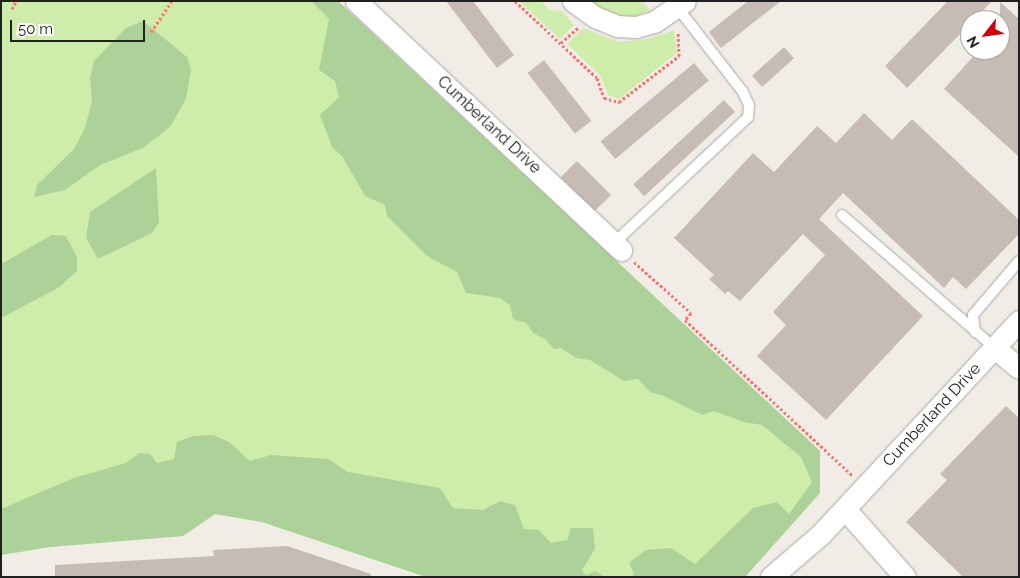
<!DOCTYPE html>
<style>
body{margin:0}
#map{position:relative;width:1020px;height:578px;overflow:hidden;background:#f1ede6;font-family:Raleway,sans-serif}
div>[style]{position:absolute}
.grass>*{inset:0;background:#cfedaa}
.forest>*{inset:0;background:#add299}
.building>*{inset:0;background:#c6bcb5;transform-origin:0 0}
.path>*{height:3px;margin-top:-1.5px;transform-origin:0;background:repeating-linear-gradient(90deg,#ff7069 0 2.5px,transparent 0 5px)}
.roads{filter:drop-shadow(0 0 1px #a7a7a7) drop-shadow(0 0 1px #a7a7a7)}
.lane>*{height:10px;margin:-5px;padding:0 5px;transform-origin:5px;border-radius:5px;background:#fff}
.street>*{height:21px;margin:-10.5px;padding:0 10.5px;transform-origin:10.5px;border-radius:10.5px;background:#fff}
span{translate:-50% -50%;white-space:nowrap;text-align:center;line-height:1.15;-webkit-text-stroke:5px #fff;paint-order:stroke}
.street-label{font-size:16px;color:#202020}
.frame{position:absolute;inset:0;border:2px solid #202020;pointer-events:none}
.north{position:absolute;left:960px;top:10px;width:50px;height:50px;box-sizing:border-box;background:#fff;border:1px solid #a6a6a6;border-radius:50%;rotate:240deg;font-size:14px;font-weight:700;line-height:20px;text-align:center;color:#202020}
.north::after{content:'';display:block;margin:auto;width:18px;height:22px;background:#d0000c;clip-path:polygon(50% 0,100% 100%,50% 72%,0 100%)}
.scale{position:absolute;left:10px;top:20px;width:135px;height:22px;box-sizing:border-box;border:2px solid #202020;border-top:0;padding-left:6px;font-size:15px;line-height:18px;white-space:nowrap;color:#202020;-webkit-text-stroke:4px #fff;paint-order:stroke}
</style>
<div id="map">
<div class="grass">
<div style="clip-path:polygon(1px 1px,338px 1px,820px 451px,820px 493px,745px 577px,426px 577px,262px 522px,215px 514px,183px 536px,50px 547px,1px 555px)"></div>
<div style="clip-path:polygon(519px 1px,541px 1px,550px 10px,562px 11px,574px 25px,560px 39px)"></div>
<div style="clip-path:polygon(587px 1px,642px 1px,650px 10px,631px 18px,607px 14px)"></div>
<div style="clip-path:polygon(583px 28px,618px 42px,648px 39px,674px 30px,677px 53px,619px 99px,608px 95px,600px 75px,567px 44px)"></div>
</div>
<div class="forest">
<div style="clip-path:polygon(311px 1px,338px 1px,820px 451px,820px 493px,745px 577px,631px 577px,634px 574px,629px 563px,646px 550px,671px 548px,695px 564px,753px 508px,777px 502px,789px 514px,812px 482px,801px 457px,762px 425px,744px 422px,714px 411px,702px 415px,664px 396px,650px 392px,638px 379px,624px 381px,590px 360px,576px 358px,561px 348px,554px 349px,545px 339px,533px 333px,526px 323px,513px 319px,510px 305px,500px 298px,466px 293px,457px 272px,427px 256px,387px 216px,385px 205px,365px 196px,342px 156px,332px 147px,320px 115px,339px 97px,335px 81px,319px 70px,329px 19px)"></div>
<div style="clip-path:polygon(143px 21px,187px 57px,191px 69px,186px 99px,170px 127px,143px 148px,100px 165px,65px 190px,34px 197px,37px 185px,74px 149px,85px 128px,92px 101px,90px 77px,94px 61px,126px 28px)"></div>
<div style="clip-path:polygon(156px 168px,159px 222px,152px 233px,98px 259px,86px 238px,90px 212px)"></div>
<div style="clip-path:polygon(52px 235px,66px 236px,77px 257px,77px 271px,58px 288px,1px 318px,1px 264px)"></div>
<div style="clip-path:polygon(213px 435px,229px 442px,250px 461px,271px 455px,328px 459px,348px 472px,440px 488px,453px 508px,483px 510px,500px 501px,515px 505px,524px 529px,539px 530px,551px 543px,567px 540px,571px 528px,593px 528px,595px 549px,582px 570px,586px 575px,596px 571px,604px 577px,426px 577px,262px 522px,215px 514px,183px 536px,50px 547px,1px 555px,1px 509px,74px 478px,126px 463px,139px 453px,150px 454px,157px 463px,174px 459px,177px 442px,193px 436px)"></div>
</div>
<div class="building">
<div style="clip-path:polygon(446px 1px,473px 1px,514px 55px,497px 68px)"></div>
<div style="clip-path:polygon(748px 1px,781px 1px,721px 48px,709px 32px)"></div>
<div style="clip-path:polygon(948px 1px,992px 1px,974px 20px,970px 20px,970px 24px,907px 88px,885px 66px)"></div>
<div style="clip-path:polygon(1000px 2px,1019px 19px,1019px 157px,944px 89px,979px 50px,1000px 50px)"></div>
<div style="left:784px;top:47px;width:15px;height:43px;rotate:48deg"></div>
<div style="left:544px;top:60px;width:77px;height:21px;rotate:52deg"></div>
<div style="left:694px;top:63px;width:23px;height:122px;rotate:50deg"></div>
<div style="left:724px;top:100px;width:16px;height:124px;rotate:47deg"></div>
<div style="clip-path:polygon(864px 113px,892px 140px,912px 119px,1019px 220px,1019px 234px,966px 289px,953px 277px,944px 288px,843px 193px,819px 219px,923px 316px,826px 420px,757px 356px,786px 325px,773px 312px,825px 255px,803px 234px,740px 301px,728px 291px,725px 294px,709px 279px,714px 275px,674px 238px,753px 153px,774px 172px,817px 126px,836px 143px)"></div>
<div style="left:577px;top:161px;width:48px;height:23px;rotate:45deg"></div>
<div style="clip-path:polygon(1006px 406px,1019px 418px,1019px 577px,963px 577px,906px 522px,947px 480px,940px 474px)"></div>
<div style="clip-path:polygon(287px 546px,371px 574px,371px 577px,55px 577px,55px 565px,214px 556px,213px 550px)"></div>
</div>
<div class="path">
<div style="left:515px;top:1px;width:112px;rotate:43.2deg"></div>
<div style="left:597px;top:78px;width:21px;rotate:71deg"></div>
<div style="left:604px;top:98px;width:16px;rotate:15deg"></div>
<div style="left:619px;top:102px;width:76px;rotate:-37.5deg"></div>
<div style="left:679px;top:56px;width:24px;rotate:-92deg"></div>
<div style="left:12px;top:9px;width:9px;rotate:-63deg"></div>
<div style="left:151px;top:32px;width:37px;rotate:-56deg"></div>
<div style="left:561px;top:43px;width:24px;rotate:-42deg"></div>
<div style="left:634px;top:262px;width:76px;rotate:41.8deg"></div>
<div style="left:691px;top:313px;width:9px;rotate:131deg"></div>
<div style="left:685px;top:320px;width:228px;rotate:42.9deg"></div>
</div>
<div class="roads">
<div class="lane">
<div style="left:842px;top:215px;width:203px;rotate:41deg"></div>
<div style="left:614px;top:243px;width:184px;rotate:-43.2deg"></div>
<div style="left:748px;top:117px;width:12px;rotate:-85deg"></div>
<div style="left:749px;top:105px;width:14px;rotate:-115deg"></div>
<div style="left:743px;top:92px;width:108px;rotate:-127.8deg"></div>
<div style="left:975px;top:332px;width:17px;rotate:-97deg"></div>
<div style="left:973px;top:315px;width:71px;rotate:-49.6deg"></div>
</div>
<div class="street">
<div style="left:356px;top:1px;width:364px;rotate:43.2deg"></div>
<div style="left:573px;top:1px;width:27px;rotate:36deg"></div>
<div style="left:595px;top:17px;width:24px;rotate:22deg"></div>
<div style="left:617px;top:26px;width:19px;rotate:3deg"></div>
<div style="left:636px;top:27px;width:19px;rotate:-16deg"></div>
<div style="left:654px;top:22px;width:37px;rotate:-34deg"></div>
<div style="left:995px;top:348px;width:31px;rotate:40deg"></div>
<div style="left:845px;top:509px;width:91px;rotate:48.6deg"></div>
<div style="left:771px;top:577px;width:66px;rotate:-40.7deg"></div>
<div style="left:821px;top:534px;width:291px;rotate:-47.1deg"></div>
</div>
</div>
<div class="street-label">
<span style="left:489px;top:125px;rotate:43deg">Cumberland Drive</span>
<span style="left:932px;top:415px;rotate:-47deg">Cumberland Drive</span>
</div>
<div class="frame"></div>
<div class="north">N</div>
<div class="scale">50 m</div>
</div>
